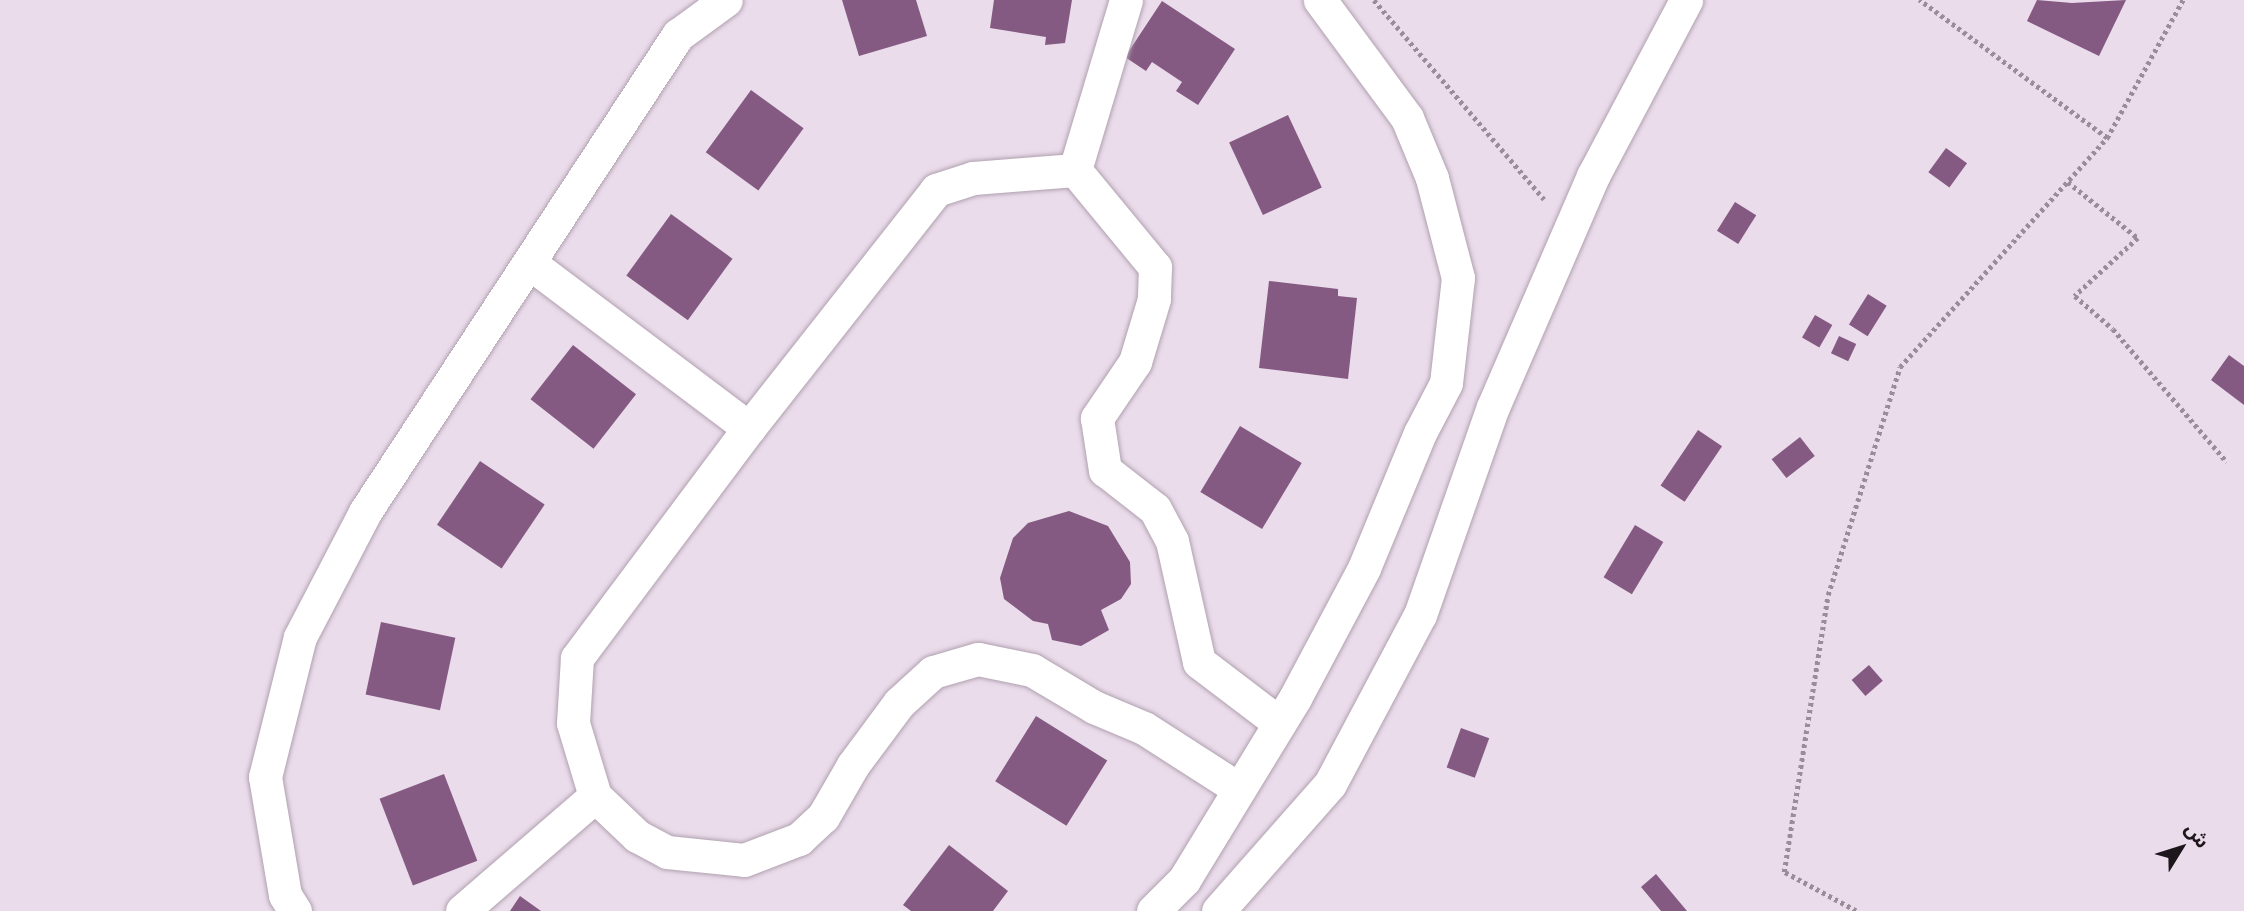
<!DOCTYPE html>
<meta charset="utf-8">
<style>
body{margin:0}
#map{position:relative;width:2244px;height:911px;overflow:hidden;background:#ebdceb;font-family:Quicksand,"Noto Sans Arabic",sans-serif}
div>[style]{position:absolute}
.building>*{inset:0;background:#845a83;transform-origin:0 0}
.path>*{height:4.5px;margin-top:-2.25px;transform-origin:0;background:repeating-linear-gradient(90deg,#988d98 0 3.5px,transparent 0 7px)}
.roads{filter:drop-shadow(0 0 2px #b0a1af) drop-shadow(0 0 2px #b0a1af)}
.street>*{height:33px;margin:-16.5px;padding:0 16.5px;transform-origin:16.5px;border-radius:16.5px;background:#fff}
span{translate:-50% -50%;white-space:nowrap;text-align:center;line-height:1.15;-webkit-text-stroke:6px #ebdceb;paint-order:stroke}
.north{position:absolute;left:2146px;top:813px;width:70px;height:70px;-webkit-text-stroke:5px #ebdceb;paint-order:stroke;rotate:52deg;font-size:19px;font-weight:700;line-height:28px;text-align:center;color:#1d171c}
.north::after{content:'';display:block;margin:auto;width:24px;height:32px;background:#1d171c;clip-path:polygon(50% 0,100% 100%,50% 72%,0 100%)}
</style>
<div id="map">
<div class="building">
<div style="clip-path:polygon(842px 0,916px 0,927px 36px,859px 56px)"></div>
<div style="clip-path:polygon(994px 0,1072px 0,1065px 43px,1045px 45px,1046px 37px,990px 28px)"></div>
<div style="clip-path:polygon(2037px 0,2072px 3px,2126px 0,2099px 56px,2027px 21px)"></div>
<div style="clip-path:polygon(1162px 1px,1235px 49px,1198px 105px,1176px 91px,1182px 82px,1152px 62px,1146px 71px,1125px 57px)"></div>
<div style="left:751px;top:90px;width:65px;height:77px;rotate:36deg"></div>
<div style="left:1288px;top:115px;width:80px;height:65px;rotate:65deg"></div>
<div style="left:1946px;top:148px;width:26px;height:30px;rotate:36deg"></div>
<div style="left:1735px;top:202px;width:25px;height:34px;rotate:32deg"></div>
<div style="left:671px;top:214px;width:76px;height:76px;rotate:36deg"></div>
<div style="clip-path:polygon(1269px 281px,1338px 289px,1338px 296px,1357px 298px,1348px 379px,1259px 368px)"></div>
<div style="left:1868px;top:294px;width:22px;height:36px;rotate:32deg"></div>
<div style="left:1815px;top:315px;width:20px;height:26px;rotate:30deg"></div>
<div style="left:1839px;top:336px;width:19px;height:19px;rotate:25deg"></div>
<div style="left:573px;top:345px;width:80px;height:69px;rotate:38deg"></div>
<div style="clip-path:polygon(2229px 355px,2244px 366px,2244px 405px,2211px 380px)"></div>
<div style="left:1240px;top:426px;width:72px;height:77px;rotate:31deg"></div>
<div style="left:1698px;top:430px;width:29px;height:67px;rotate:34deg"></div>
<div style="left:1800px;top:437px;width:24px;height:36px;rotate:52deg"></div>
<div style="left:480px;top:461px;width:78px;height:77px;rotate:34deg"></div>
<div style="clip-path:polygon(1069px 511px,1108px 526px,1130px 562px,1131px 584px,1121px 599px,1101px 610px,1109px 630px,1081px 646px,1052px 640px,1048px 624px,1033px 621px,1004px 599px,1000px 578px,1013px 538px,1028px 523px)"></div>
<div style="left:1635px;top:525px;width:33px;height:61px;rotate:31deg"></div>
<div style="left:381px;top:622px;width:76px;height:74px;rotate:12deg"></div>
<div style="left:1869px;top:665px;width:21px;height:23px;rotate:49deg"></div>
<div style="left:1036px;top:716px;width:84px;height:77px;rotate:32deg"></div>
<div style="left:1461px;top:728px;width:30px;height:42px;rotate:20deg"></div>
<div style="left:444px;top:774px;width:93px;height:69px;rotate:69deg"></div>
<div style="clip-path:polygon(949px 845px,1008px 891px,993px 911px,911px 911px,903px 905px)"></div>
<div style="clip-path:polygon(1656px 874px,1687px 911px,1661px 911px,1641px 887px)"></div>
<div style="clip-path:polygon(520px 896px,541px 911px,510px 911px)"></div>
</div>
<div class="path">
<div style="left:1374px;top:0;width:262px;rotate:49.5deg"></div>
<div style="left:2107px;top:138px;width:158px;rotate:-61.2deg"></div>
<div style="left:2068px;top:182px;width:90px;rotate:38.7deg"></div>
<div style="left:2138px;top:238px;width:86px;rotate:137.4deg"></div>
<div style="left:2075px;top:296px;width:50px;rotate:41deg"></div>
<div style="left:2113px;top:329px;width:175px;rotate:49.4deg"></div>
<div style="left:1856px;top:911px;width:82px;rotate:-151.6deg"></div>
<div style="left:1784px;top:872px;width:280px;rotate:-81deg"></div>
<div style="left:1828px;top:595px;width:239px;rotate:-72.5deg"></div>
<div style="left:1900px;top:367px;width:309px;rotate:-47.9deg"></div>
<div style="left:2107px;top:138px;width:233px;rotate:-143.7deg"></div>
</div>
<div class="roads">
<div class="street">
<div style="left:1075px;top:170px;width:177px;rotate:-73.3deg"></div>
<div style="left:531px;top:264px;width:273px;rotate:37deg"></div>
<div style="left:749px;top:428px;width:303px;rotate:-51.8deg"></div>
<div style="left:936px;top:190px;width:39px;rotate:-18deg"></div>
<div style="left:973px;top:178px;width:102px;rotate:-4.5deg"></div>
<div style="left:1075px;top:170px;width:126px;rotate:50.5deg"></div>
<div style="left:1155px;top:267px;width:32px;rotate:92deg"></div>
<div style="left:1154px;top:299px;width:66px;rotate:106.8deg"></div>
<div style="left:1135px;top:362px;width:68px;rotate:124.2deg"></div>
<div style="left:1097px;top:418px;width:53px;rotate:81.3deg"></div>
<div style="left:1105px;top:470px;width:63px;rotate:38deg"></div>
<div style="left:1155px;top:509px;width:36px;rotate:62deg"></div>
<div style="left:1172px;top:541px;width:124px;rotate:77.4deg"></div>
<div style="left:1199px;top:662px;width:101px;rotate:37.3deg"></div>
<div style="left:595px;top:796px;width:58px;rotate:43.6deg"></div>
<div style="left:637px;top:836px;width:34px;rotate:28deg"></div>
<div style="left:667px;top:852px;width:77px;rotate:5.9deg"></div>
<div style="left:744px;top:860px;width:59px;rotate:-20.9deg"></div>
<div style="left:799px;top:839px;width:33px;rotate:-43deg"></div>
<div style="left:823px;top:817px;width:60px;rotate:-60deg"></div>
<div style="left:853px;top:765px;width:77px;rotate:-53.4deg"></div>
<div style="left:899px;top:703px;width:46px;rotate:-42.4deg"></div>
<div style="left:933px;top:672px;width:47px;rotate:-16.1deg"></div>
<div style="left:978px;top:659px;width:55px;rotate:11.5deg"></div>
<div style="left:1032px;top:670px;width:72px;rotate:30.8deg"></div>
<div style="left:1094px;top:707px;width:54px;rotate:22.8deg"></div>
<div style="left:1144px;top:728px;width:113px;rotate:32.7deg"></div>
<div style="left:295px;top:911px;width:19px;rotate:-122deg"></div>
<div style="left:285px;top:895px;width:120px;rotate:-99.6deg"></div>
<div style="left:265px;top:777px;width:144px;rotate:-76deg"></div>
<div style="left:300px;top:637px;width:141px;rotate:-62.5deg"></div>
<div style="left:365px;top:512px;width:571px;rotate:-56.73deg"></div>
<div style="left:678px;top:35px;width:59px;rotate:-36.1deg"></div>
<div style="left:462px;top:911px;width:176px;rotate:-40.8deg"></div>
<div style="left:595px;top:796px;width:76px;rotate:-106.8deg"></div>
<div style="left:573px;top:723px;width:65px;rotate:-86.5deg"></div>
<div style="left:577px;top:658px;width:287px;rotate:-53.2deg"></div>
<div style="left:1153px;top:911px;width:44px;rotate:-45deg"></div>
<div style="left:1184px;top:880px;width:213px;rotate:-58.6deg"></div>
<div style="left:1295px;top:698px;width:147px;rotate:-62deg"></div>
<div style="left:1364px;top:568px;width:146px;rotate:-67.5deg"></div>
<div style="left:1420px;top:433px;width:56px;rotate:-62.5deg"></div>
<div style="left:1446px;top:383px;width:106px;rotate:-83.5deg"></div>
<div style="left:1458px;top:278px;width:103px;rotate:-104.6deg"></div>
<div style="left:1432px;top:178px;width:65px;rotate:-112.6deg"></div>
<div style="left:1407px;top:118px;width:147px;rotate:-126.4deg"></div>
<div style="left:1218px;top:911px;width:169px;rotate:-48.6deg"></div>
<div style="left:1330px;top:784px;width:191px;rotate:-62deg"></div>
<div style="left:1420px;top:615px;width:220px;rotate:-70.7deg"></div>
<div style="left:1493px;top:407px;width:252px;rotate:-66.6deg"></div>
<div style="left:1593px;top:176px;width:199px;rotate:-62.1deg"></div>
</div>
</div>
<div class="north">ش</div>
</div>
